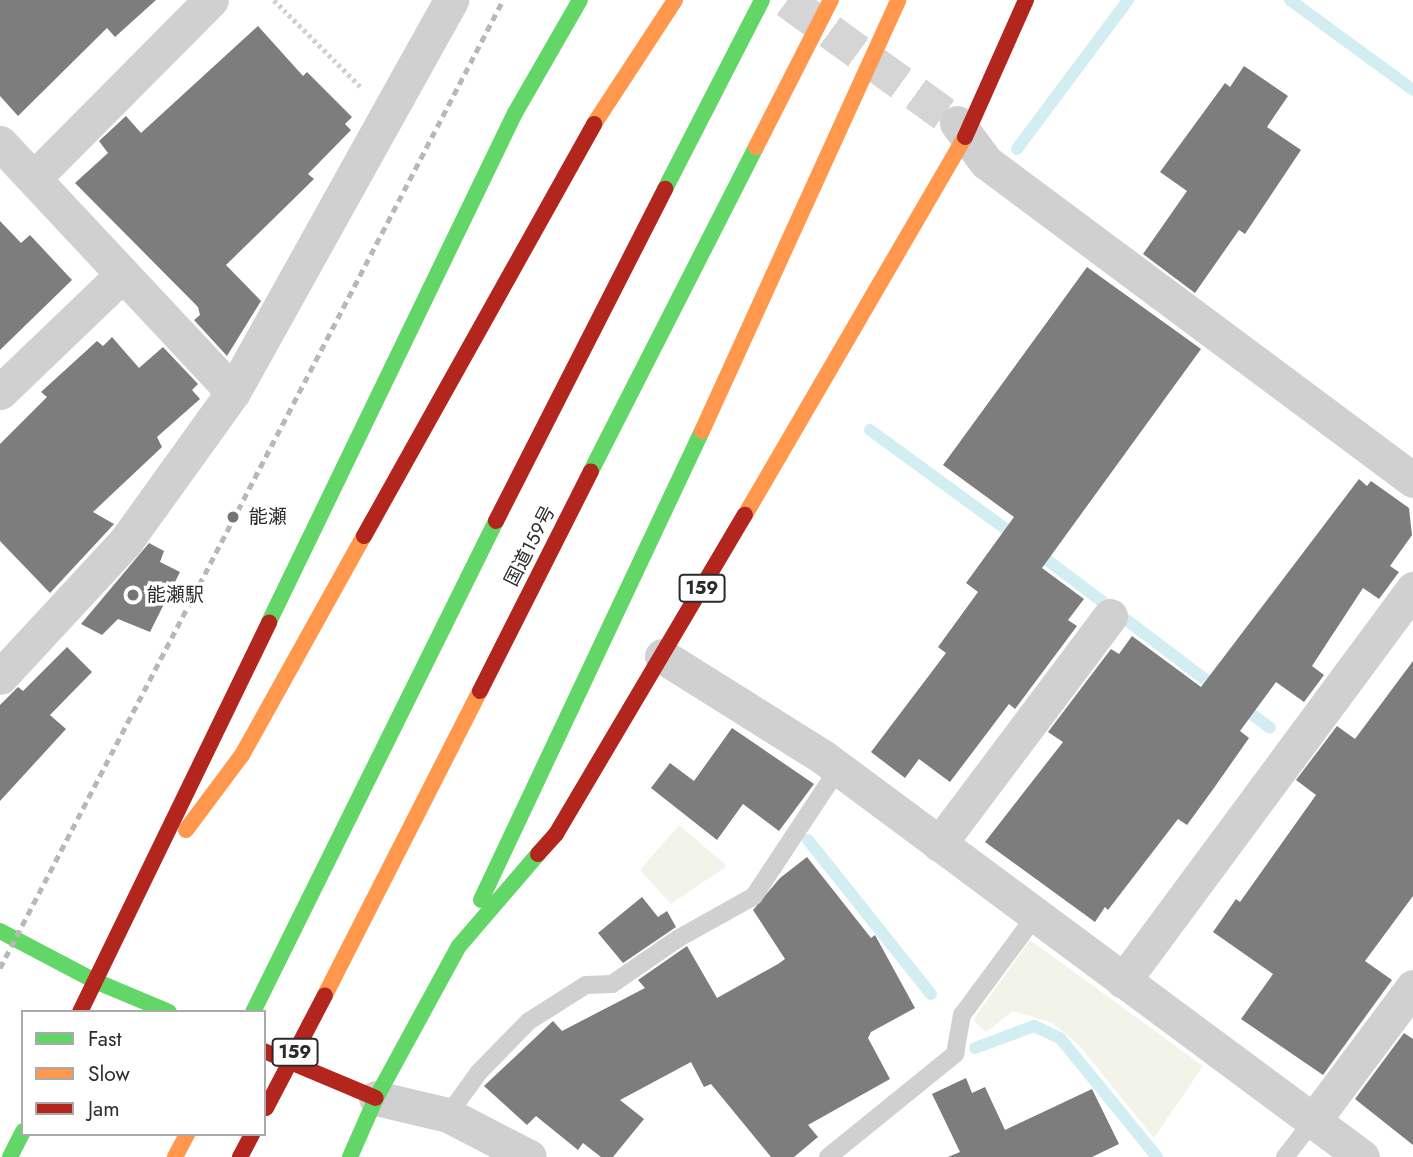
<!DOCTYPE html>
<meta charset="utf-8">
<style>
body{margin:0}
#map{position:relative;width:1413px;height:1157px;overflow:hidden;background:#fff;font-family:Jost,"Noto Sans JP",sans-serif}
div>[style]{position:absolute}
.green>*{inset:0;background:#f2f4e9}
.stream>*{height:12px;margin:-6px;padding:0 6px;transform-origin:6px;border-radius:6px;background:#d3eef2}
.building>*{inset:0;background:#7d7d7d}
.street-tunnel>*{height:35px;margin-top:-17.5px;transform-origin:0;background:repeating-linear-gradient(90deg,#d5d5d5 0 35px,transparent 0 53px)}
.path>*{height:4.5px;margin-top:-2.25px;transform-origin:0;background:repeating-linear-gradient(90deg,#d0d0d0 0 3.5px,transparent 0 7px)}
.lane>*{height:18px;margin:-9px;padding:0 9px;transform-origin:9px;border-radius:9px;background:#d0d0d0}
.street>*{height:35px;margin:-17.5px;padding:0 17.5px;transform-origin:17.5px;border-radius:17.5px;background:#d0d0d0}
.fast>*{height:16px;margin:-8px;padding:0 8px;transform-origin:8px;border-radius:8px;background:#63d668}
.slow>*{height:16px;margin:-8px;padding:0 8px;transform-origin:8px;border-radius:8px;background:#ff974d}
.jam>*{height:16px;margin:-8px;padding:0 8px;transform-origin:8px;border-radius:8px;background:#b3261e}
.rail>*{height:5px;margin-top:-2.5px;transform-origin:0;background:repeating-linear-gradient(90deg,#b8b8b8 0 7px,transparent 0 12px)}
.jam-bridge>*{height:16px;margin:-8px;padding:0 8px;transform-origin:8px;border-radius:8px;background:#b3261e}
.dots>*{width:19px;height:19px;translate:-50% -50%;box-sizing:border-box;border:4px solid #fff;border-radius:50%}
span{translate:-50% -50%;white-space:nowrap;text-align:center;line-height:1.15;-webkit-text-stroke:7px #fff;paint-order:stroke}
.shield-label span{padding:2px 5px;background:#fff;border:2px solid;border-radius:5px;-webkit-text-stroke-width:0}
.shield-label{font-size:18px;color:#2b2b2b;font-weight:700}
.poi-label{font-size:19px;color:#2b2b2b}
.left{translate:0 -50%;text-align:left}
.street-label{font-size:19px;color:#2b2b2b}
.legend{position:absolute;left:21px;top:1010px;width:245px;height:126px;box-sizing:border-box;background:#fff;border:2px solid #aaa;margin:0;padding:9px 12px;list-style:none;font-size:21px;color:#2b2b2b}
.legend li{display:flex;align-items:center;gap:14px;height:35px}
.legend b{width:35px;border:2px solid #aaa}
</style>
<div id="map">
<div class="green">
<div style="clip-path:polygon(679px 825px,727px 866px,671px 904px,640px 870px)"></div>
<div style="clip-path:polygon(1030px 940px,1203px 1066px,1154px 1138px,1078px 1044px,1052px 1023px,1013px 1011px,986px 1032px,973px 1020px)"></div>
</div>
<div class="stream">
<div style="left:1290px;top:0;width:152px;rotate:36.2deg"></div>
<div style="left:1017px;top:149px;width:186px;rotate:-53.3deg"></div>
<div style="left:870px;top:430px;width:182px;rotate:36.1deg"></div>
<div style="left:1034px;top:550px;width:231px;rotate:37.1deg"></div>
<div style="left:1241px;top:706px;width:36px;rotate:37deg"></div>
<div style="left:808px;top:840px;width:197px;rotate:51.4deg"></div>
<div style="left:975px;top:1048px;width:63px;rotate:-20.4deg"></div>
<div style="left:1034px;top:1026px;width:29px;rotate:25deg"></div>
<div style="left:1060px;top:1038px;width:154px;rotate:50.8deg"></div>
</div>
<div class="building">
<div style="clip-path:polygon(0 0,156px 0,115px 37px,107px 28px,18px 116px,0 96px)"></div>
<div style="clip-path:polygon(258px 26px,303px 76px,307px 72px,352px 117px,345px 124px,351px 130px,308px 174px,314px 179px,226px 265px,261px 301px,227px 356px,194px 320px,200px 315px,198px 307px,75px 183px,108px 153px,99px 141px,126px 116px,141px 133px)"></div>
<div style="clip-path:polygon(1244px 66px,1288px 96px,1267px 127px,1301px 150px,1245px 234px,1239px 230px,1195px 293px,1143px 254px,1187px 191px,1160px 172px,1225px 83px,1230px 87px)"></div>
<div style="clip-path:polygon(0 221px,21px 243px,30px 235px,72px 280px,0 350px)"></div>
<div style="clip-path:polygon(1087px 267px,1201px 349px,1042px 568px,1084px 599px,1068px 620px,1077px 626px,1015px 709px,1009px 704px,950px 782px,919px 759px,905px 778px,871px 752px,946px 653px,938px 647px,978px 592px,966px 583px,1014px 517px,943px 465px)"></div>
<div style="clip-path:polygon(112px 337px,139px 368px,163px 347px,198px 384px,192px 390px,200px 399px,157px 437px,162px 447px,93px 512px,114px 524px,50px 593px,0 541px,0 444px,47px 397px,41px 392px,97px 341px,103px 346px)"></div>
<div style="clip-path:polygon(1359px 479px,1367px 486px,1371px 481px,1409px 508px,1412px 535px,1390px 566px,1399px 572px,1379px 599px,1363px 588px,1312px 666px,1324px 675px,1304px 702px,1276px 682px,1240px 731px,1249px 738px,1214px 788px,1187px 825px,1178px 819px,1108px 910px,1105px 907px,1095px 922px,985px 842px,1063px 742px,1048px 732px,1111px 649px,1119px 654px,1132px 636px,1201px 687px)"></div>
<div style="clip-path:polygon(149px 543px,164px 551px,160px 562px,180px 572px,150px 632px,118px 619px,102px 635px,81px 624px)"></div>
<div style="clip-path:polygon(67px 647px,92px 672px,50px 715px,66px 729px,0 801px,0 705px,18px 687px,23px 691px)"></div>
<div style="clip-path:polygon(1413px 661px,1413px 896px,1365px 961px,1392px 980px,1323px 1075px,1241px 1019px,1273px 974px,1213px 932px,1236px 899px,1240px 902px,1316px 795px,1296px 780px,1337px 726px,1355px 739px)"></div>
<div style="clip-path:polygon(732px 728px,814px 784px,779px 831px,743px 804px,717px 840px,651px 788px,670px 763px,694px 781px)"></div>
<div style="clip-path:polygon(807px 857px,871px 938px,875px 935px,915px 1008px,871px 1032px,868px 1038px,890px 1079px,808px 1125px,818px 1137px,794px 1157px,771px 1157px,711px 1084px,704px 1087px,691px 1062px,620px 1100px,644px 1119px,613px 1157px,601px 1157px,583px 1143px,578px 1150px,536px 1116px,527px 1125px,484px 1086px,553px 1021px,562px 1031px,645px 988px,638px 980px,687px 946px,717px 998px,778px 964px,785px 959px,753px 910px,780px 878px)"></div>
<div style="clip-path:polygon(642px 897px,658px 917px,667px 911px,676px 927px,623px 963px,598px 933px)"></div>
<div style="clip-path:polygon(1404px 1033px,1413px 1039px,1413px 1145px,1355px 1099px)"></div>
<div style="clip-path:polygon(966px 1078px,972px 1093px,985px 1087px,1005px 1130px,1092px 1089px,1119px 1144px,1092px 1157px,948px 1157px,960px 1152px,932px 1094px)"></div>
</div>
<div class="street-tunnel">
<div style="left:787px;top:0;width:210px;rotate:35.9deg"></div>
</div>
<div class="path">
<div style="left:274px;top:0;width:122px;rotate:45deg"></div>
</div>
<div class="lane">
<div style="left:448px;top:1115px;width:53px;rotate:-54.2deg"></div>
<div style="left:479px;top:1072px;width:71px;rotate:-45.6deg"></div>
<div style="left:529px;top:1021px;width:67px;rotate:-32.3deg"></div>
<div style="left:586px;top:985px;width:26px;rotate:-2deg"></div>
<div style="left:612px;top:984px;width:81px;rotate:-34.5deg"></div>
<div style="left:679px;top:938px;width:86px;rotate:-29.2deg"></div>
<div style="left:754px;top:896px;width:152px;rotate:-56.5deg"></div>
<div style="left:828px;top:1157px;width:164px;rotate:-39deg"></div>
<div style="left:955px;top:1054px;width:40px;rotate:-80deg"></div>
<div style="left:962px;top:1015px;width:124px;rotate:-53.5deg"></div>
<div style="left:1285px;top:1157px;width:46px;rotate:-52.1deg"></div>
</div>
<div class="street">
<div style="left:957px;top:123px;width:49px;rotate:53.4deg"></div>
<div style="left:986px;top:162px;width:532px;rotate:36.68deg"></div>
<div style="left:0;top:143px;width:341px;rotate:46.9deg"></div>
<div style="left:233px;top:392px;width:183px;rotate:125.7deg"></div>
<div style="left:126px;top:541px;width:185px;rotate:132.8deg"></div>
<div style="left:34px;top:178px;width:251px;rotate:-45.2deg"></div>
<div style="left:0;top:392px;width:169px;rotate:-43.8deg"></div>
<div style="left:233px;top:392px;width:449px;rotate:-60.9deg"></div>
<div style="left:662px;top:656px;width:190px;rotate:32.1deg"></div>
<div style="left:823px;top:757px;width:671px;rotate:36.58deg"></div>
<div style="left:939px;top:844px;width:285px;rotate:-53.1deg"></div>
<div style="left:1123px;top:981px;width:488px;rotate:-53.5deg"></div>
<div style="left:376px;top:1098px;width:74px;rotate:13.3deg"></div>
<div style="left:448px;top:1115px;width:91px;rotate:27.4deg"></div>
<div style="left:1313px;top:1121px;width:167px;rotate:-53.3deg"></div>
</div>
<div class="fast">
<div style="left:665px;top:189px;width:212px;rotate:-62.8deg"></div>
<div style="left:591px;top:471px;width:364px;rotate:-63deg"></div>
<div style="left:269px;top:622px;width:565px;rotate:-64.21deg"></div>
<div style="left:515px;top:113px;width:130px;rotate:-60.1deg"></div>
<div style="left:481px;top:900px;width:518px;rotate:-64.77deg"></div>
<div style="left:0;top:931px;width:107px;rotate:27.8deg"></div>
<div style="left:95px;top:981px;width:80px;rotate:22.7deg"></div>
<div style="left:253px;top:1012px;width:548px;rotate:-63.67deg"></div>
<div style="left:10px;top:1157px;width:29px;rotate:-63deg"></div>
<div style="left:350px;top:1157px;width:64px;rotate:-66.2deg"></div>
<div style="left:376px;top:1098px;width:173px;rotate:-61.4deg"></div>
<div style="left:459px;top:946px;width:121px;rotate:-49.3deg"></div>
</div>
<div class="slow">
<div style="left:594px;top:124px;width:148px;rotate:-56.8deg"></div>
<div style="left:756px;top:147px;width:165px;rotate:-63deg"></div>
<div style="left:702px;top:431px;width:473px;rotate:-65.5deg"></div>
<div style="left:745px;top:515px;width:437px;rotate:-59.8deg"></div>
<div style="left:186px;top:830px;width:94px;rotate:-53.3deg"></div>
<div style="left:242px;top:755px;width:251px;rotate:-60.9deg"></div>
<div style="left:325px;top:995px;width:341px;rotate:-63deg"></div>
<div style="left:175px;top:1157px;width:26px;rotate:-62deg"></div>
</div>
<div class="jam">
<div style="left:965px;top:137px;width:150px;rotate:-66deg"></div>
<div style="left:496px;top:521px;width:373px;rotate:-63deg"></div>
<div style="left:364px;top:536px;width:472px;rotate:-60.8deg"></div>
<div style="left:480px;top:691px;width:246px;rotate:-63.2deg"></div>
<div style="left:538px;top:854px;width:27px;rotate:-48deg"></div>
<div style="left:556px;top:834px;width:371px;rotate:-59.4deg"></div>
<div style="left:80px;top:1012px;width:433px;rotate:-64.1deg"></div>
<div style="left:264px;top:1051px;width:121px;rotate:22.8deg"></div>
<div style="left:240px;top:1157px;width:26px;rotate:-62deg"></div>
</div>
<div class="rail">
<div style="left:0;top:968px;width:1091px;rotate:-62.54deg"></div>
</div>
<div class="jam-bridge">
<div style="left:266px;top:1108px;width:127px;rotate:-62.4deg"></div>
</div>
<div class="dots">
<div style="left:233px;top:517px;background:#757575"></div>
<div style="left:133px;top:595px;background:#757575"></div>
</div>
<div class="shield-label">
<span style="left:702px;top:588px">159</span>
<span style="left:295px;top:1052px">159</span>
</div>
<div class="poi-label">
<span class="left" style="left:249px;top:517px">能瀬</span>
<span class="left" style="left:147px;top:595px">能瀬駅</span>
</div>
<div class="street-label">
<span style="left:530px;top:546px;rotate:-63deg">国道159号</span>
</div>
<ul class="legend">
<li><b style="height:9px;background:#63d668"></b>Fast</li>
<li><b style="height:9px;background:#ff974d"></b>Slow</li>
<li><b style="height:9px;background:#b3261e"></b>Jam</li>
</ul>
</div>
